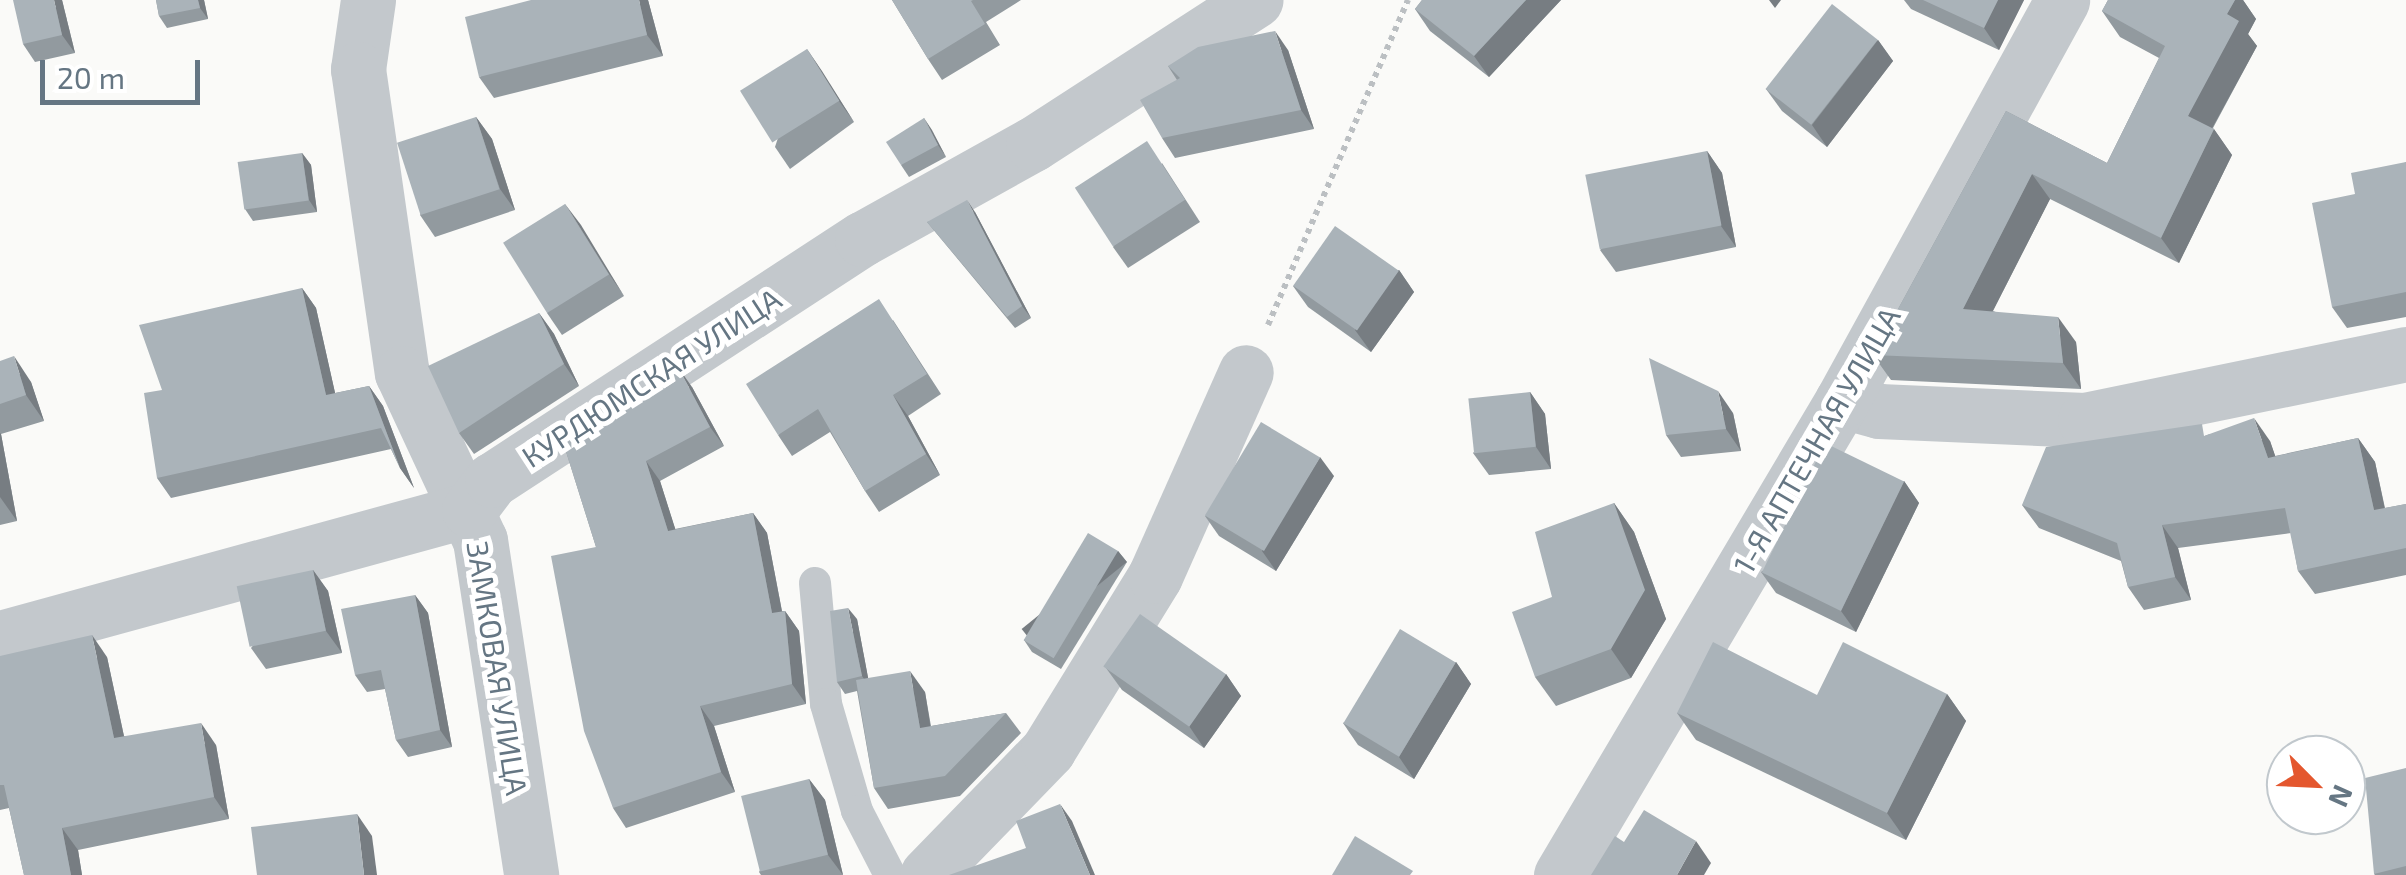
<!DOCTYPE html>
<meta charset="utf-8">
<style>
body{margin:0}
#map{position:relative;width:2406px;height:875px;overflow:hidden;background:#fafaf8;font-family:"Exo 2",sans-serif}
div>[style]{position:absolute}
.path>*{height:6px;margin-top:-3px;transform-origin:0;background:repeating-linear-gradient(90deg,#bbbfc2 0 5px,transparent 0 10px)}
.lane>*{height:32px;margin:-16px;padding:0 16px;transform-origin:16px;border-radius:16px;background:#c3c8cc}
.street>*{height:55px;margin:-27.5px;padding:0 27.5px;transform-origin:27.5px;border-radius:27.5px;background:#c3c8cc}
.wall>*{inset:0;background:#929a9f}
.shaded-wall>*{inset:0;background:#777d82;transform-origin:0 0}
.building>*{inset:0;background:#aab3b9;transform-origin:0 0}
span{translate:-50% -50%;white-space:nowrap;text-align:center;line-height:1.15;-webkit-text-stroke:10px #fff;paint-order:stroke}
.street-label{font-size:30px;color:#657683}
.north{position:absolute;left:2266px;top:735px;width:100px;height:100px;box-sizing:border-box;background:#fff;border:2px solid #c1c8cd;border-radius:50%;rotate:114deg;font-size:28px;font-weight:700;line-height:40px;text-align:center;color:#657683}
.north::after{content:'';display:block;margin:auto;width:35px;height:45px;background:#e4572e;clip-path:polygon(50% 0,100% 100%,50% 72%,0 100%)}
.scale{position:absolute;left:40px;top:60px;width:160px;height:45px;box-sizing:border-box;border:5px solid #657683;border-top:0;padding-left:12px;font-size:30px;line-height:35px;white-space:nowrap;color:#657683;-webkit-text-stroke:8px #fff;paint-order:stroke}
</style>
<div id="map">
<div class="path">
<div style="left:1268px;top:325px;width:354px;rotate:-66.7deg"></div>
</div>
<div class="lane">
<div style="left:815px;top:583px;width:121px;rotate:84.8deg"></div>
<div style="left:826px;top:704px;width:111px;rotate:73.8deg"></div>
<div style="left:857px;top:811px;width:72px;rotate:62.7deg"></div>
</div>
<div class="street">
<div style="left:368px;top:0;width:70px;rotate:98.2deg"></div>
<div style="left:358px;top:69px;width:307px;rotate:81.8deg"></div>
<div style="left:402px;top:373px;width:184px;rotate:65deg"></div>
<div style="left:480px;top:540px;width:339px;rotate:81.3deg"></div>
<div style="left:1842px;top:401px;width:38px;rotate:15deg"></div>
<div style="left:1879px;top:411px;width:206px;rotate:2.5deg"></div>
<div style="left:2085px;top:420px;width:328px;rotate:-11.6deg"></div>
<div style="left:0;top:638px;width:486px;rotate:-15.3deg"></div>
<div style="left:469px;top:510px;width:38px;rotate:-53deg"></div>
<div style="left:492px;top:480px;width:442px;rotate:-33.1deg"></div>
<div style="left:862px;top:239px;width:196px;rotate:-29.1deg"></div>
<div style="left:1033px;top:144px;width:265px;rotate:-32.9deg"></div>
<div style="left:927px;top:875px;width:174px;rotate:-45.9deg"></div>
<div style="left:1048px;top:750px;width:204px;rotate:-58.4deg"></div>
<div style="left:1155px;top:576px;width:223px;rotate:-66deg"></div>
<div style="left:1561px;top:875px;width:551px;rotate:-59.34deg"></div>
<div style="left:1842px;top:401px;width:457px;rotate:-61.2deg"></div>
</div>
<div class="wall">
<div style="clip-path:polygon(62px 0,75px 53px,35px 62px,23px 44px)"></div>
<div style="clip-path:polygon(156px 0,204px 0,208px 19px,167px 28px,159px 16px)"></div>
<div style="clip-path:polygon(648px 0,663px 56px,494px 98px,479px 77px)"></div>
<div style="clip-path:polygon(892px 0,1021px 0,986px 22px,1000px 45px,942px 80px,928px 59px)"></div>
<div style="clip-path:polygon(1422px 0,1561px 0,1489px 77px,1430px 31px,1415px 9px)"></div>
<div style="clip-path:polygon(1904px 0,2024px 0,1999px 50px,1911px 9px)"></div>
<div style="clip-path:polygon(2108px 0,2243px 0,2256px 19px,2248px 34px,2257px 46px,2213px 128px,2232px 155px,2179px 263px,2050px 199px,1993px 311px,2076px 342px,2081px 389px,1891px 380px,1873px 355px,2006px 111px,2107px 163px,2159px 58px,2120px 37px,2102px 11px)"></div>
<div style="clip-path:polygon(1878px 40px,1893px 61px,1827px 147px,1782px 111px,1766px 89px)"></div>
<div style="clip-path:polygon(807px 49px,854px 122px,790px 169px,775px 147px)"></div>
<div style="clip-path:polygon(1288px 50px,1314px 129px,1175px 158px,1162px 138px,1177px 80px,1168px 66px)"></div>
<div style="clip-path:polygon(476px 117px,492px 139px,515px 210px,435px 237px,420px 215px)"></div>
<div style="clip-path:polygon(924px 118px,946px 157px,909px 177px,901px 165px)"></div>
<div style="clip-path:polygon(1707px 151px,1722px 173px,1736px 247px,1616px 272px,1600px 250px)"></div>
<div style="clip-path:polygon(302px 153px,311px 165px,317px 212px,253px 221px,245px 209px)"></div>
<div style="clip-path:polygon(2406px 162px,2406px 317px,2347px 328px,2332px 307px,2355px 194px)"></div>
<div style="clip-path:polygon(1162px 163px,1200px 222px,1128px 268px,1113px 247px)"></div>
<div style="clip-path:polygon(565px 204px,624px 296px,562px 335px,547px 313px)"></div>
<div style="clip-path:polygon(975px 212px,1031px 318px,1015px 328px,927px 222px)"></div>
<div style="clip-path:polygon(1399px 270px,1414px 292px,1371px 352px,1308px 307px,1293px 286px)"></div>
<div style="clip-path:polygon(302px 288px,316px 308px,335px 393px,369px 386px,383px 406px,414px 488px,400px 468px,391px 449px,171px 498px,157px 478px,162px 390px)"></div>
<div style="clip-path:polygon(539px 313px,554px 334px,579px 386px,474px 454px,459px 433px)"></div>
<div style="clip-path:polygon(893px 320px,941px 394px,908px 416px,940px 475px,879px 512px,865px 491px,830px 432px,792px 456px,778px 435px)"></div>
<div style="clip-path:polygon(0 361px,31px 382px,44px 421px,1px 434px,17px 521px,0 525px)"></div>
<div style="clip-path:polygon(692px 387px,724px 446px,660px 481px,675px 529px,753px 513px,767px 533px,782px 611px,785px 611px,799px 631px,806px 704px,714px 726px,735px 792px,626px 828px,613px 808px,596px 547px,563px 442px)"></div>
<div style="clip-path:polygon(1530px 392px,1545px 414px,1551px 469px,1489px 475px,1473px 453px)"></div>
<div style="clip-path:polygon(1733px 413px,1741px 451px,1681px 457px,1666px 435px)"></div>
<div style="clip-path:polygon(2210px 434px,2270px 441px,2275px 456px,2358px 438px,2375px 462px,2385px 508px,2406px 504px,2406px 575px,2315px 594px,2298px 571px,2291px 533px,2178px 548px,2191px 600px,2144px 610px,2128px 587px,2121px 561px,2039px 528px,2022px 505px)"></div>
<div style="clip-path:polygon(1334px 476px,1276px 571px,1219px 536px,1205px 516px)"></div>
<div style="clip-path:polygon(1904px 481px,1919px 503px,1856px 632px,1776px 593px,1761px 572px)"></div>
<div style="clip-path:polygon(1614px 503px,1634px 532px,1666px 619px,1631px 678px,1556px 706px,1535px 677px,1552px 597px)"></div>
<div style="clip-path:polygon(1118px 551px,1127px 562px,1061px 669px,1032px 652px,1024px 640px)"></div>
<div style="clip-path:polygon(313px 570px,328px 591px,342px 653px,266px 669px,251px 648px)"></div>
<div style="clip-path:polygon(415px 595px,428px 613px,452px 747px,408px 757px,396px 740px,385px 689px,367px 692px,355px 675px)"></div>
<div style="clip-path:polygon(857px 619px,868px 678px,925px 692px,931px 726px,1006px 713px,1021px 733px,960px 796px,888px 809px,874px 788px,857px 691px,845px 694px,837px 682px)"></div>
<div style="clip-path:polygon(107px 657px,124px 736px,216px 745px,229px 819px,78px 850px,82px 875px,24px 875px,9px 808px,0 810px,0 678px)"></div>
<div style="clip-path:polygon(1456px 662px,1471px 684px,1414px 779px,1358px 745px,1343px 723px)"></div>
<div style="clip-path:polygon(1106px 668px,1226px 674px,1241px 696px,1204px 748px,1122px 690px)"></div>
<div style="clip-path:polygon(1947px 694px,1966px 721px,1906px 840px,1696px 740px,1677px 713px,1817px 695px)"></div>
<div style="clip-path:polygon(2406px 768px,2406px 875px,2375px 875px,2374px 874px)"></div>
<div style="clip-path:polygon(809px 779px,825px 800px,843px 875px,761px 875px,759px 872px)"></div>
</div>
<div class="shaded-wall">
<div style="clip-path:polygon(54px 0,62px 0,75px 53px,62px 35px)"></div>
<div style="clip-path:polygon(198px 0,204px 0,208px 19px,200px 8px)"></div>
<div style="clip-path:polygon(639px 0,648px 0,663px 56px,647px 35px)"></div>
<div style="clip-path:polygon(1526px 0,1561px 0,1489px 77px,1474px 56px)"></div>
<div style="clip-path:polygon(1769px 0,1781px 0,1775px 8px)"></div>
<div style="clip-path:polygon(1998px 0,2024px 0,1999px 50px,1984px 28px)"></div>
<div style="clip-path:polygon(2235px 0,2243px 0,2256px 19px,2248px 34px,2257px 46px,2205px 141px,2188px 116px,2227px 14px)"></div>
<div style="clip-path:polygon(1275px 31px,1288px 50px,1314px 129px,1301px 110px)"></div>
<div style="clip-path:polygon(1878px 40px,1893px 61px,1827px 147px,1812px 125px)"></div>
<div style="clip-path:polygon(807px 49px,822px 71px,854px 122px,839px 101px)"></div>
<div style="clip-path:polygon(476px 117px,492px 139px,515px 210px,500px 189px)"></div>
<div style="clip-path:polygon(924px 118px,932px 130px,946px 157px,938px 145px)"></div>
<div style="clip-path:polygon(2214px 129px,2232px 155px,2179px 263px,2161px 238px)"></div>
<div style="clip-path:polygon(1707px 151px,1722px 173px,1736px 247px,1721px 226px)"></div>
<div style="clip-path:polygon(302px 153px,311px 165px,317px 212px,309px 200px)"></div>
<div style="clip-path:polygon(2032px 174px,2050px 199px,1981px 334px,1963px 309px)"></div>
<div style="clip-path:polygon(967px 200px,975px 212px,1031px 318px,1022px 306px)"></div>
<div style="clip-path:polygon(565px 204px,581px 225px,624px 296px,609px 274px)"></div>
<div style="clip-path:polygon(1399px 270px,1414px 292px,1371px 352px,1355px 330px)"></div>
<div style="clip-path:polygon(302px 288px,316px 308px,340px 415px,326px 395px)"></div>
<div style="clip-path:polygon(539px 313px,554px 334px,579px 386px,564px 364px)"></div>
<div style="clip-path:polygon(2058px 317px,2076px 342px,2081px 389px,2063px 363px)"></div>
<div style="clip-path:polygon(14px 356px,31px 382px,44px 421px,26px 395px)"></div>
<div style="clip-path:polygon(678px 367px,692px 387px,724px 446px,710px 427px)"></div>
<div style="clip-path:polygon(369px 386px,383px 406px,414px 488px,400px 468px)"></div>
<div style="clip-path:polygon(1718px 391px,1733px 413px,1741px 451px,1726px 429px)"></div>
<div style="clip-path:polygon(1530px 392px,1545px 414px,1551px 469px,1536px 447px)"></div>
<div style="clip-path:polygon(893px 395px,908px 416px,940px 475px,926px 454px)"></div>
<div style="clip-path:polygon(2254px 418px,2270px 441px,2284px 481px,2268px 458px)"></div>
<div style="clip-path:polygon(0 433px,1px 434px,17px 521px,0 497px)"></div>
<div style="clip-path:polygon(2358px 438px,2375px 462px,2390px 534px,2374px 510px)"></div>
<div style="clip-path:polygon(1320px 457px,1334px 476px,1276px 571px,1262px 551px)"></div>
<div style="clip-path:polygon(646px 461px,660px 481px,682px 550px,668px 531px)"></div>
<div style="clip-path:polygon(1904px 481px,1919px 503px,1856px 632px,1841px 611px)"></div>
<div style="clip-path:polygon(1614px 503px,1634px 532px,1666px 619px,1631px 678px,1611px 649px)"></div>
<div style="clip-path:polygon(753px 513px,767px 533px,786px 633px,772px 613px)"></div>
<div style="clip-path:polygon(2162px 525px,2178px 548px,2191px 600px,2175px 577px)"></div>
<div style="left:1118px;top:551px;width:14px;height:124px;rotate:51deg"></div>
<div style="clip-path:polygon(313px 570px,328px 591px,342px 653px,326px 631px)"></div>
<div style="clip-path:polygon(415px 595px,428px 613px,452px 747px,440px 730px)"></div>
<div style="clip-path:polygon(848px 608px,857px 619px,870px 688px,862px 676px)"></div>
<div style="clip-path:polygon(785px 611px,799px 631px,806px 704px,792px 684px)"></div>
<div style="clip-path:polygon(92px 635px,107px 657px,129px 760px,114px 738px)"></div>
<div style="clip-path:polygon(1456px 662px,1471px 684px,1414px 779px,1399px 757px)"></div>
<div style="clip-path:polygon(910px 671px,925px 692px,934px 749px,920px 728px)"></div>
<div style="clip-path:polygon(1226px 674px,1241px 696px,1204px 748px,1189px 726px)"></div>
<div style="clip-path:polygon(1947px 694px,1966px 721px,1906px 840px,1887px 813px)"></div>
<div style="clip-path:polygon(700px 706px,714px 726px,735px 792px,721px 772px)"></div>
<div style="clip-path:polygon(201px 723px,216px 745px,229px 819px,214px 797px)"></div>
<div style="clip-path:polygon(809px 779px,825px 800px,843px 875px,828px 855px)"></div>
<div style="clip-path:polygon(1060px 804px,1072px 821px,1095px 875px,1090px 875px)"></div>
<div style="clip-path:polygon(357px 814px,372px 836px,377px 875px,364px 875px)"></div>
<div style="clip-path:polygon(62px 828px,78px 850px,82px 875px,71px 875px)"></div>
<div style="clip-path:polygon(1696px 841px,1711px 863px,1704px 875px,1677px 875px)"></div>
</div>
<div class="building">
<div style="clip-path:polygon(13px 0,54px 0,62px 35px,23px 44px)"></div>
<div style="clip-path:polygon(156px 0,198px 0,200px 8px,159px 16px)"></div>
<div style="clip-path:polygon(531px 0,639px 0,647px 35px,479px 77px,465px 17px)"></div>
<div style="clip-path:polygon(892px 0,973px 0,971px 1px,985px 24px,928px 59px)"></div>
<div style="clip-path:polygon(1422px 0,1526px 0,1474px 56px,1415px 9px)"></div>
<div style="clip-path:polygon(1923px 0,1998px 0,1984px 28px)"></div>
<div style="clip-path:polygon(2108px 0,2235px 0,2227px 14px,2239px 21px,2188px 116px,2214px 129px,2161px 238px,2032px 174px,1963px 309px,2058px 317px,2063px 363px,1873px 355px,2006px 111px,2107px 163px,2165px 46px,2102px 11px)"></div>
<div style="left:1832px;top:4px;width:58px;height:108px;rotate:38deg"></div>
<div style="clip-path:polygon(1275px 31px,1301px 110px,1162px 138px,1140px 100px,1180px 78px,1168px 66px,1198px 47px)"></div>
<div style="left:807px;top:49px;width:61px;height:79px;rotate:58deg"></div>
<div style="left:476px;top:117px;width:76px;height:83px;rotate:72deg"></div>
<div style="clip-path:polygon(924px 118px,938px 145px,901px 165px,886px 142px)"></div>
<div style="left:1147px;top:141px;width:70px;height:86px;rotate:57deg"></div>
<div style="left:1707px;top:151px;width:76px;height:124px;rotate:79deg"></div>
<div style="left:302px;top:153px;width:48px;height:65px;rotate:82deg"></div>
<div style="clip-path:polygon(2406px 162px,2406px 292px,2332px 307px,2312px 203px,2355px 194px,2351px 173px)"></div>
<div style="clip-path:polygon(967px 200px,1022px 306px,1007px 317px,927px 222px)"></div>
<div style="left:565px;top:204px;width:83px;height:73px;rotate:58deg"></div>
<div style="left:1335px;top:226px;width:78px;height:73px;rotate:35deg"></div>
<div style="clip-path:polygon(302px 288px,326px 395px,369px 386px,400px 468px,381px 428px,157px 478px,144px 393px,162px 390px,139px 325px)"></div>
<div style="clip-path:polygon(879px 299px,927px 374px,893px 395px,926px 454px,865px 491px,818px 409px,778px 435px,746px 384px)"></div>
<div style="clip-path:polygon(539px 313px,564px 364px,459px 433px,428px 366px)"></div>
<div style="clip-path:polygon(14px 356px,26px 395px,0 404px,0 361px)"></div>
<div style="clip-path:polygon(1649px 358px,1718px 391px,1726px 429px,1666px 435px)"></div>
<div style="clip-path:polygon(678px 367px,710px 427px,646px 461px,668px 531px,753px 513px,772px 613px,785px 611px,792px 684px,700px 706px,721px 772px,613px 808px,584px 731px,551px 556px,596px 547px,563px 442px)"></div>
<div style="left:1530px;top:392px;width:55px;height:62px;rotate:84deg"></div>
<div style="clip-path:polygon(2254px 418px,2268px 458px,2358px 438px,2374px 510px,2406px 504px,2406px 548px,2298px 571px,2285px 508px,2162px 525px,2175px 577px,2128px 587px,2117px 543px,2022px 505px,2046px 447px,2202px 424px,2204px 436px)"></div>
<div style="left:1261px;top:422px;width:69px;height:109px;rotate:31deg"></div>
<div style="left:1825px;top:443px;width:88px;height:144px;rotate:26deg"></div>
<div style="clip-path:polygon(1614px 503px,1645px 590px,1611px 649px,1535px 677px,1512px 612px,1552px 597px,1535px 532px)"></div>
<div style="left:1088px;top:533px;width:35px;height:125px;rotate:31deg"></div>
<div style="left:313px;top:570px;width:62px;height:78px;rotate:78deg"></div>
<div style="clip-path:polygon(415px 595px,440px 730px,396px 740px,381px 670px,355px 675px,341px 609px)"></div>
<div style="clip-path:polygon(848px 608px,862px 676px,837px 682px,830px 611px)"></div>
<div style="left:1140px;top:614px;width:105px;height:64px;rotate:35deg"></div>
<div style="left:1400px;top:629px;width:65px;height:110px;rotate:31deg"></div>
<div style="clip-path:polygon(92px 635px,114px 738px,201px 723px,214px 797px,62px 828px,71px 875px,24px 875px,4px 785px,0 785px,0 656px)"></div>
<div style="clip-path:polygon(1713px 642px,1817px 695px,1843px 642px,1947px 694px,1887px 813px,1677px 713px)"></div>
<div style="clip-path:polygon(910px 671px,920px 728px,1006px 713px,945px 776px,874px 788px,856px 680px)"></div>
<div style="clip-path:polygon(2406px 768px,2406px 866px,2374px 874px,2365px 778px)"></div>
<div style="left:809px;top:779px;width:78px;height:70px;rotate:76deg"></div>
<div style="clip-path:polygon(1060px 804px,1090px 875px,949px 875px,1026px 848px,1016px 821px)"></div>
<div style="clip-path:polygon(1644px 810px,1696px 841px,1677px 875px,1591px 875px,1615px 836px,1624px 842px)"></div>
<div style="clip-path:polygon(357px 814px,364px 875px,257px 875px,251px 827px)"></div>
<div style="clip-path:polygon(1355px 836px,1413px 871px,1410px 875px,1332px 875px)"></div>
</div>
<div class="street-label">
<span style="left:651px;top:377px;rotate:-33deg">КУРДЮМСКАЯ УЛИЦА</span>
<span style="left:1816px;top:440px;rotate:-60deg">1-Я АПТЕЧНАЯ УЛИЦА</span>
<span style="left:498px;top:668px;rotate:81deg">ЗАМКОВАЯ УЛИЦА</span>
</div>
<div class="north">N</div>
<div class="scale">20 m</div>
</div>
